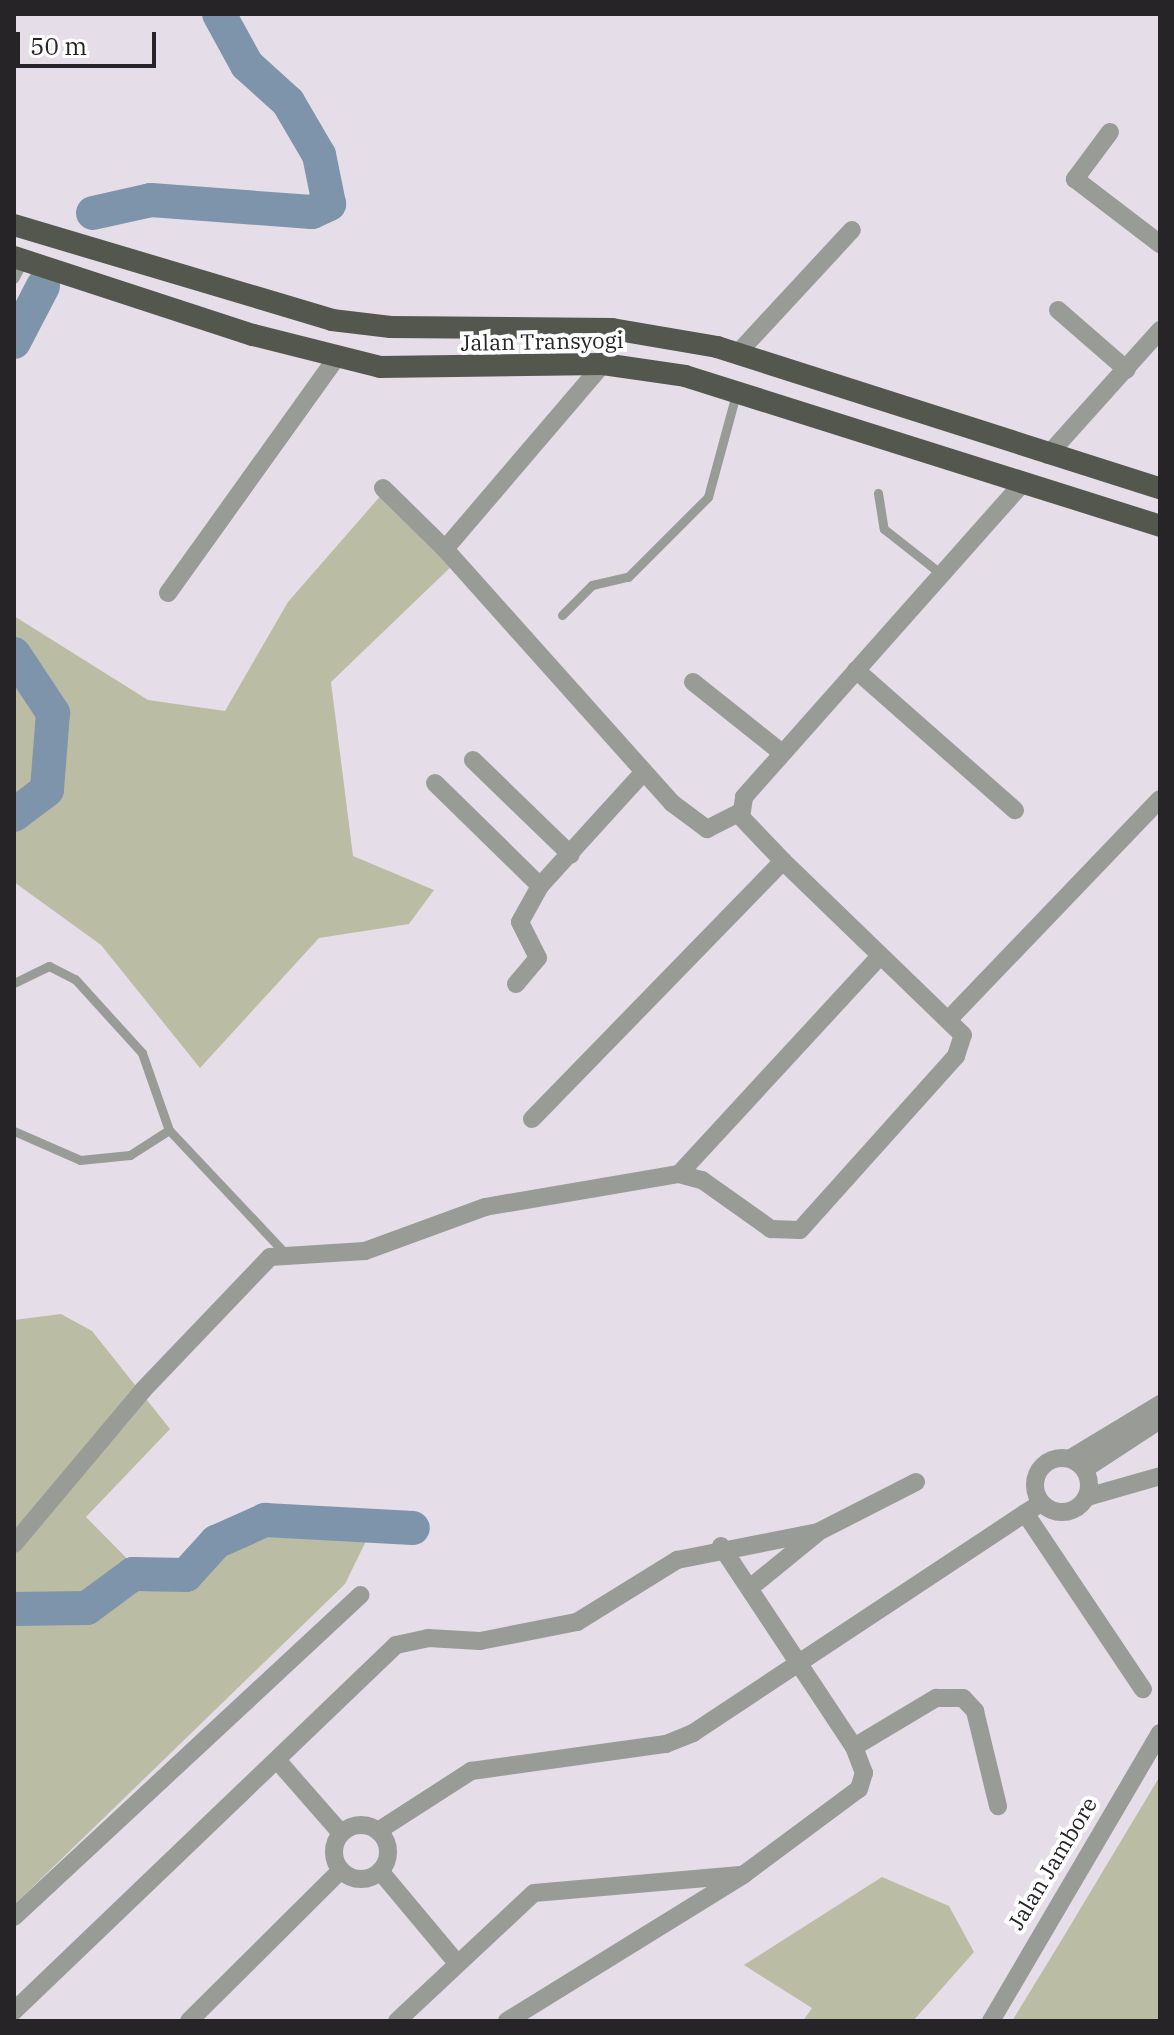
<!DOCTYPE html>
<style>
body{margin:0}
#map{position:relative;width:1174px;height:2035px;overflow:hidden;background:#e5dde7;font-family:"IBM Plex Serif",serif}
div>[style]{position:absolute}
.green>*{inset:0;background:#babda4}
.river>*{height:34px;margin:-17px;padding:0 17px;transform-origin:17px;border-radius:17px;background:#7e94ab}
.service>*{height:9px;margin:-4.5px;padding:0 4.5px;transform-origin:4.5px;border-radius:4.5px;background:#989b96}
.minor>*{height:18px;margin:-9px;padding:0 9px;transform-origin:9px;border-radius:9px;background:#989b96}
.minor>.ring{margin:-9px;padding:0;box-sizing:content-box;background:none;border:18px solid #989b96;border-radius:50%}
.trunk>*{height:22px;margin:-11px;padding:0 11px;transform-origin:11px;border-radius:11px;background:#53574e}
span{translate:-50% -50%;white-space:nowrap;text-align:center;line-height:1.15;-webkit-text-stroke:8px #fff;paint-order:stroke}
.street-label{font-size:22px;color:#272428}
.frame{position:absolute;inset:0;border:16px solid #272428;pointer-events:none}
.scale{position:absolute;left:16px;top:32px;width:140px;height:36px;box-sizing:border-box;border:4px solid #272428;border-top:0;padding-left:10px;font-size:24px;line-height:28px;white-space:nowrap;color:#272428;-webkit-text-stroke:6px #fff;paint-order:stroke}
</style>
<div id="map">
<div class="green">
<div style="clip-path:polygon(383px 493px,457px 561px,331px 682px,353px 856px,434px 890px,409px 924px,319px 938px,200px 1068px,101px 945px,14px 882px,14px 616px,148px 700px,225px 711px,288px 602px)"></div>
<div style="clip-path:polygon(61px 1314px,92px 1331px,170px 1429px,86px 1517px,151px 1583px,285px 1521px,366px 1541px,345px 1584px,14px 1905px,14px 1320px)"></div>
<div style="clip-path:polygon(1160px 1776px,1160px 2021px,1012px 2021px,1058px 1946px)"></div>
<div style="clip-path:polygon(882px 1877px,949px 1906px,974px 1952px,913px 2021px,803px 2021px,812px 2008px,744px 1965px)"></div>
</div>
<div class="river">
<div style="left:93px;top:213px;width:59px;rotate:-12.6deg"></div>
<div style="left:151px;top:200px;width:161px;rotate:4.3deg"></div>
<div style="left:312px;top:212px;width:19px;rotate:-25deg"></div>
<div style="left:329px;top:204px;width:50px;rotate:-101.5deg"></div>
<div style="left:319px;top:155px;width:61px;rotate:-120.3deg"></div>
<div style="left:288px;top:102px;width:55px;rotate:-137.9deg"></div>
<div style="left:247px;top:65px;width:58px;rotate:-118.8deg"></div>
<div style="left:14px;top:342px;width:63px;rotate:-62.6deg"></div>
<div style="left:14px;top:654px;width:71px;rotate:56.5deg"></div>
<div style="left:53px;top:713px;width:77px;rotate:94.5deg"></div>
<div style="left:47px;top:790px;width:41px;rotate:142.9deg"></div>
<div style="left:14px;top:1609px;width:73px;rotate:-0.8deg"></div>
<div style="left:87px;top:1608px;width:57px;rotate:-36.5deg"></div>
<div style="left:133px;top:1574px;width:53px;rotate:1.1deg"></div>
<div style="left:186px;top:1575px;width:45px;rotate:-47.7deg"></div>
<div style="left:216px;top:1542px;width:54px;rotate:-24.2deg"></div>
<div style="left:265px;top:1520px;width:148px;rotate:3.1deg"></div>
</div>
<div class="service">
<div style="left:14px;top:279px;width:21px;rotate:-62deg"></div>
<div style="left:878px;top:493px;width:36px;rotate:81deg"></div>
<div style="left:884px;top:529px;width:71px;rotate:38.2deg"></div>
<div style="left:562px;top:615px;width:42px;rotate:-45deg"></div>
<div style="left:592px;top:585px;width:37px;rotate:-13deg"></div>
<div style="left:628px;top:577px;width:113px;rotate:-45deg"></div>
<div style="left:708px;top:497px;width:107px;rotate:-74.8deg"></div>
<div style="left:14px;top:983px;width:39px;rotate:-26deg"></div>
<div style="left:49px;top:966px;width:29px;rotate:27deg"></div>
<div style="left:75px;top:979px;width:100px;rotate:47.8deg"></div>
<div style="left:142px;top:1053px;width:82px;rotate:70.7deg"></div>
<div style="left:169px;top:1130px;width:166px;rotate:46.7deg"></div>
<div style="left:14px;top:1131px;width:72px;rotate:23.7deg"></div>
<div style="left:80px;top:1160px;width:50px;rotate:-5.7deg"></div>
<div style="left:130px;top:1155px;width:46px;rotate:-32.7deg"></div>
</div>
<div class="minor">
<div style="left:1110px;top:132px;width:59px;rotate:126.7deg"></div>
<div style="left:1075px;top:179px;width:107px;rotate:37.4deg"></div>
<div style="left:1058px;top:310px;width:91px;rotate:41deg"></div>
<div style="left:737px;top:354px;width:169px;rotate:-47.2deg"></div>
<div style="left:603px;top:364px;width:243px;rotate:130.5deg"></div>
<div style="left:445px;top:549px;width:341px;rotate:48.2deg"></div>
<div style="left:672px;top:803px;width:44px;rotate:36.6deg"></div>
<div style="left:707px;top:829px;width:36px;rotate:-27deg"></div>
<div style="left:1048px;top:455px;width:168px;rotate:-48.1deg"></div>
<div style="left:383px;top:488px;width:87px;rotate:44.5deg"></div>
<div style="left:168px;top:593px;width:289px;rotate:-54.4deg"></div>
<div style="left:856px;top:670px;width:212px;rotate:41.4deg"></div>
<div style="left:693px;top:682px;width:112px;rotate:38.5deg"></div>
<div style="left:473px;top:760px;width:136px;rotate:44.1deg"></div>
<div style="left:435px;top:783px;width:147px;rotate:44.4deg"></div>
<div style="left:540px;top:886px;width:151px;rotate:-47.7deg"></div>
<div style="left:783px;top:861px;width:61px;rotate:-133.7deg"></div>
<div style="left:741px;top:817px;width:20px;rotate:-81deg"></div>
<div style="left:744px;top:797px;width:417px;rotate:-48.4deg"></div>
<div style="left:516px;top:984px;width:34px;rotate:-50deg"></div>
<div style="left:538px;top:958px;width:40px;rotate:-116.6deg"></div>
<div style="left:520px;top:922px;width:41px;rotate:-60.9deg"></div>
<div style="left:950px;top:1018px;width:303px;rotate:-46.2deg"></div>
<div style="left:679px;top:1174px;width:295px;rotate:-47.3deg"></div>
<div class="ring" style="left:1035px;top:1458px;width:36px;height:36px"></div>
<div style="left:1071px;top:1458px;width:104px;rotate:-31.2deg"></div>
<div style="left:1085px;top:1469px;width:90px;rotate:-33.2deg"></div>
<div style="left:1087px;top:1497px;width:76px;rotate:-16deg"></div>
<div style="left:1025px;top:1513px;width:212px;rotate:56.2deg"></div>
<div style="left:14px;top:1544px;width:201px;rotate:-50deg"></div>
<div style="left:143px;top:1390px;width:184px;rotate:-46.3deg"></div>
<div style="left:270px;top:1257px;width:95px;rotate:-3.6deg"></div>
<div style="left:365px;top:1251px;width:128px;rotate:-20.1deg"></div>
<div style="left:485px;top:1207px;width:197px;rotate:-9.7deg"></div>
<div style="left:679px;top:1174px;width:24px;rotate:15deg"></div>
<div style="left:702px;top:1180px;width:85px;rotate:35.4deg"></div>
<div style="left:771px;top:1229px;width:29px;rotate:2deg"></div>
<div style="left:800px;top:1230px;width:234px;rotate:-48.1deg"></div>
<div style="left:956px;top:1056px;width:22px;rotate:-72deg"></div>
<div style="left:963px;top:1035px;width:250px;rotate:-136deg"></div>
<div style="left:783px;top:861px;width:360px;rotate:134.2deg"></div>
<div style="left:751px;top:1587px;width:84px;rotate:-39.2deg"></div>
<div style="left:854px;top:1747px;width:96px;rotate:-30.9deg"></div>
<div style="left:936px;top:1698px;width:27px"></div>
<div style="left:963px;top:1698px;width:18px;rotate:47deg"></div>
<div style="left:975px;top:1711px;width:98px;rotate:76.4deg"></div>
<div style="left:277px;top:1760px;width:97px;rotate:48.8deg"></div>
<div class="ring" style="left:334px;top:1825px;width:36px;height:36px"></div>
<div style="left:378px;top:1831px;width:111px;rotate:-32.8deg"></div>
<div style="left:471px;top:1771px;width:197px;rotate:-7.9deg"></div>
<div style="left:666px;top:1744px;width:29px;rotate:-22deg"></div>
<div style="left:693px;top:1733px;width:416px;rotate:-33.5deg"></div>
<div style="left:380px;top:1871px;width:120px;rotate:50.1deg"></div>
<div style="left:14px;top:1917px;width:473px;rotate:-42.9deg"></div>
<div style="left:14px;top:2011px;width:529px;rotate:-43.77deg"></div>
<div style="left:396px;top:1645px;width:33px;rotate:-12deg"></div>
<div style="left:428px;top:1638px;width:52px;rotate:3.3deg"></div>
<div style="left:480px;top:1641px;width:99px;rotate:-11.1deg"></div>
<div style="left:577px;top:1622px;width:118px;rotate:-31.8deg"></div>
<div style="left:677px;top:1560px;width:144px;rotate:-11.2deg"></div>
<div style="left:818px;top:1532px;width:110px;rotate:-27deg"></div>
<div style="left:189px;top:2021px;width:214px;rotate:-44.8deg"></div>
<div style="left:397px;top:2021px;width:187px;rotate:-43.1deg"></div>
<div style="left:534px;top:1893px;width:207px;rotate:-5deg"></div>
<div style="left:507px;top:2021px;width:278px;rotate:-31.7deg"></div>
<div style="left:743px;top:1875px;width:144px;rotate:-36.6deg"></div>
<div style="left:859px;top:1789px;width:17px;rotate:-73deg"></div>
<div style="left:864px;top:1773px;width:28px;rotate:-111deg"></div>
<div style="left:854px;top:1747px;width:241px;rotate:-123.5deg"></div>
<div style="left:991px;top:2021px;width:334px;rotate:-59.6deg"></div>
</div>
<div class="trunk">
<div style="left:14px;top:225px;width:332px;rotate:16.6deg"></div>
<div style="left:332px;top:320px;width:59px;rotate:6.8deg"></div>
<div style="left:391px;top:327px;width:221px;rotate:0.5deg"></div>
<div style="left:612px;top:329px;width:107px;rotate:9.7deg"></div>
<div style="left:717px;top:347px;width:465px;rotate:17.7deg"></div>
<div style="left:14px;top:257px;width:251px;rotate:18.1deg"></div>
<div style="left:253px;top:335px;width:131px;rotate:14.1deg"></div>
<div style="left:380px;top:367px;width:223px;rotate:-0.8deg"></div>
<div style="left:603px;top:364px;width:83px;rotate:8.3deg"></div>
<div style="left:685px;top:376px;width:498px;rotate:17.5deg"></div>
</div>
<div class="street-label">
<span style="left:542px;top:341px;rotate:-1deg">Jalan Transyogi</span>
<span style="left:1052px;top:1863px;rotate:-59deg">Jalan Jambore</span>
</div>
<div class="frame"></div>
<div class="scale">50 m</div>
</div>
